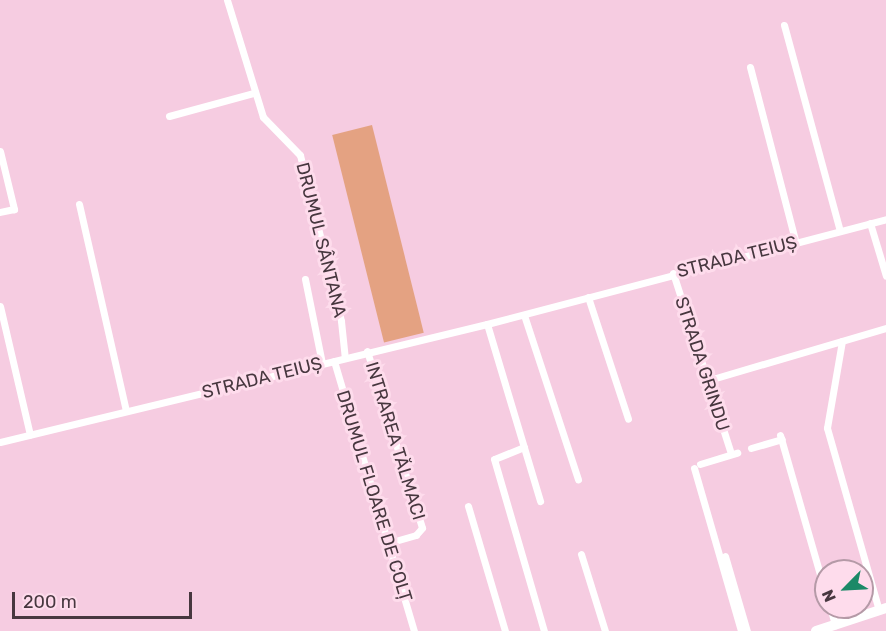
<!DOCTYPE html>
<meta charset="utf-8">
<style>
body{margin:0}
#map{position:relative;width:886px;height:631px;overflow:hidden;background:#f6cce1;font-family:Rubik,sans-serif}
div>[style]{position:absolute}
.green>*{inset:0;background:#e4a282;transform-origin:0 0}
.street>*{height:7px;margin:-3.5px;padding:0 3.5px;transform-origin:3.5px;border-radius:3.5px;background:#fff}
.secondary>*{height:10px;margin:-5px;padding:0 5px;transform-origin:5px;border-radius:5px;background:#fff}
span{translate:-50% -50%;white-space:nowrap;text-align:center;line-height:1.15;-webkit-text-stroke:6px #fedcec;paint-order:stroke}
.street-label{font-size:18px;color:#47373f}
.north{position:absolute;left:814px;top:559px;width:60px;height:60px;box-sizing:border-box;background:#fedcec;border:2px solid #b59aa7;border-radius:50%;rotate:246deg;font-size:16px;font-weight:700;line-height:24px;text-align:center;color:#47373f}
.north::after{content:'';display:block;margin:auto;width:21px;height:27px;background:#1b8967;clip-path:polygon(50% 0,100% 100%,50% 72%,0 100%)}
.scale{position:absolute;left:12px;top:592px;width:180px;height:27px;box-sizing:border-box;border:3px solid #47373f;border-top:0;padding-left:8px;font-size:18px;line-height:21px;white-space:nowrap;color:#47373f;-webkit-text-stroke:4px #fedcec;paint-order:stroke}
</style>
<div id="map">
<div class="green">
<div style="left:372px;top:125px;width:214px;height:41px;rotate:76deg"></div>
</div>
<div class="street">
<div style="left:227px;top:0;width:122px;rotate:72.9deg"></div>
<div style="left:263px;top:117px;width:53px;rotate:45.8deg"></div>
<div style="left:300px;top:155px;width:171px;rotate:76.1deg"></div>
<div style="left:341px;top:321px;width:36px;rotate:84deg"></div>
<div style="left:784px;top:25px;width:213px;rotate:74.8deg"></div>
<div style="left:750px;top:67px;width:182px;rotate:75.4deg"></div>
<div style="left:169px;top:116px;width:87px;rotate:-15.3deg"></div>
<div style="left:0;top:151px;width:60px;rotate:76.4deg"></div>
<div style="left:14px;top:209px;width:14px;rotate:168deg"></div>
<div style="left:79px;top:204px;width:212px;rotate:77.2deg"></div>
<div style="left:870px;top:223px;width:55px;rotate:73.2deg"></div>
<div style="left:673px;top:273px;width:190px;rotate:72.2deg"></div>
<div style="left:305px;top:279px;width:86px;rotate:78.6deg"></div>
<div style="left:588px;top:297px;width:128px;rotate:71.8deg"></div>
<div style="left:0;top:306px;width:132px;rotate:76.9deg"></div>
<div style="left:524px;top:315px;width:173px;rotate:71.8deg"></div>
<div style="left:487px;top:324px;width:185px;rotate:73.3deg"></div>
<div style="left:842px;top:341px;width:88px;rotate:99.8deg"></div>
<div style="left:827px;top:428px;width:189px;rotate:74.1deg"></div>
<div style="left:367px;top:351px;width:185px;rotate:72.7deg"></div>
<div style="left:422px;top:528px;width:9px;rotate:131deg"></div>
<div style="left:416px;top:535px;width:29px;rotate:164deg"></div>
<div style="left:334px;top:361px;width:282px;rotate:73.5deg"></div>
<div style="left:709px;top:380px;width:184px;rotate:-16.4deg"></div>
<div style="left:780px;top:435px;width:166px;rotate:74deg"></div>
<div style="left:0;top:442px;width:501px;rotate:-13.62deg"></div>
<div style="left:487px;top:324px;width:413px;rotate:-14.7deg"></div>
<div style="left:524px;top:447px;width:32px;rotate:158deg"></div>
<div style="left:494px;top:459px;width:179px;rotate:73.8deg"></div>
<div style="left:751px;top:448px;width:32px;rotate:-16deg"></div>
<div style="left:700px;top:464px;width:39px;rotate:-17deg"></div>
<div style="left:694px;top:468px;width:170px;rotate:73.9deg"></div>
<div style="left:468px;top:506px;width:130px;rotate:73.5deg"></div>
<div style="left:581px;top:554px;width:81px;rotate:72.7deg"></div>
<div style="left:725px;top:556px;width:78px;rotate:73.7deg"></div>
<div style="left:830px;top:607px;width:19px;rotate:74deg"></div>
</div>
<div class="secondary">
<div style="left:816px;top:631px;width:74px;rotate:-18.2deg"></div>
</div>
<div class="street-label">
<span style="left:321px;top:240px;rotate:76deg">DRUMUL SÂNTANA</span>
<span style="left:737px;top:257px;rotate:-14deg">STRADA TEIUȘ</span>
<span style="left:702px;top:364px;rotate:72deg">STRADA GRINDU</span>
<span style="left:262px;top:378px;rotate:-14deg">STRADA TEIUȘ</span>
<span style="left:395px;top:441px;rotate:73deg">INTRAREA TĂLMACI</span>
<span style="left:374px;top:496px;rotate:73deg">DRUMUL FLOARE DE COLȚ</span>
</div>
<div class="north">N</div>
<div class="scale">200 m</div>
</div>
